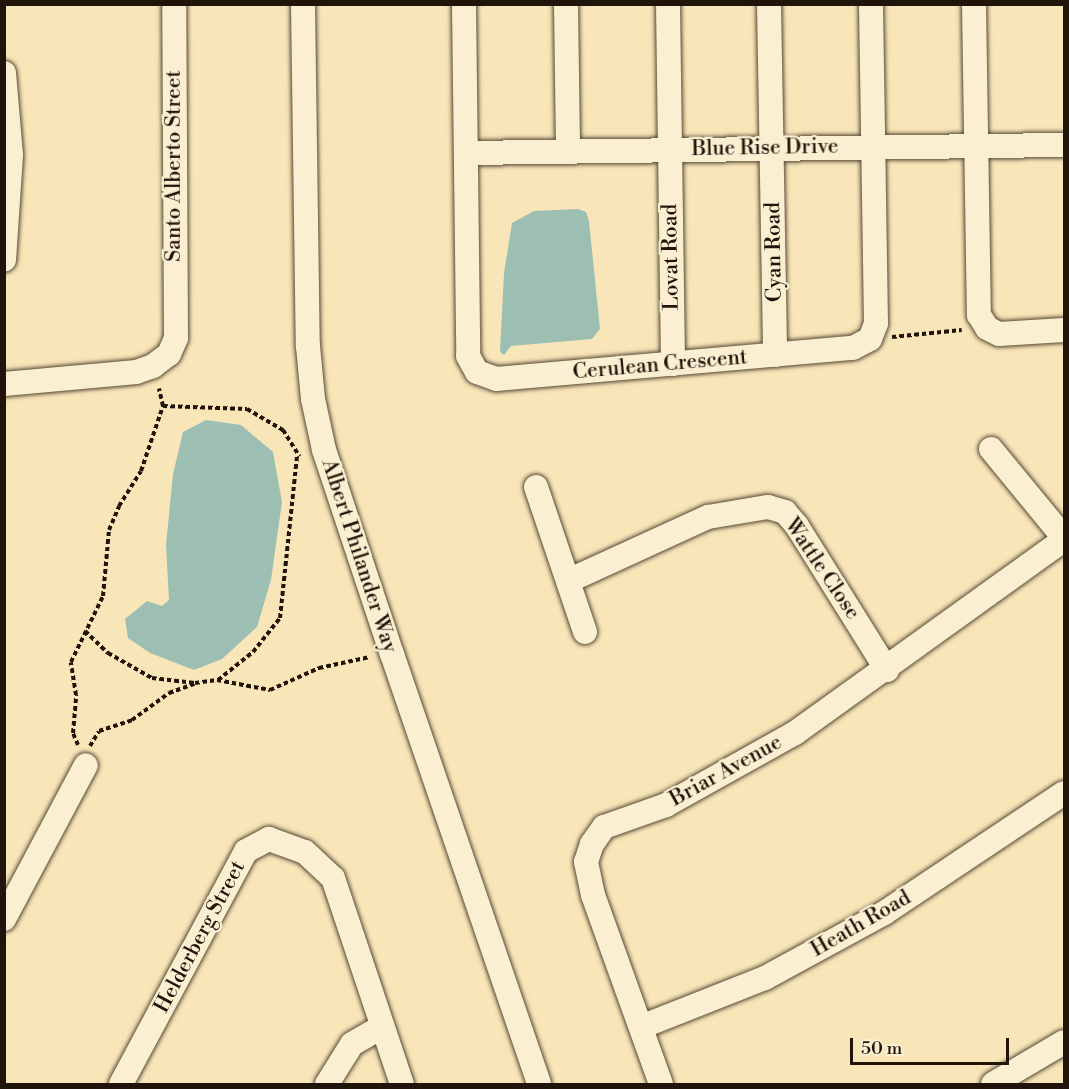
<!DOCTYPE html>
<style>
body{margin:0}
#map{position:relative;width:1069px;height:1089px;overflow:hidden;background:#f8e6b8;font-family:"Libre Bodoni",serif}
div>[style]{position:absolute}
.water>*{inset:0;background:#9dbfb3}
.path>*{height:4px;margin-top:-2px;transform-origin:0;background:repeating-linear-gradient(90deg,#21140a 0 4.5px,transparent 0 7.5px)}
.roads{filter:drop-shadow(0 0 2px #574836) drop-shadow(0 0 2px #574836)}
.minor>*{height:24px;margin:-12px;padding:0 12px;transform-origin:12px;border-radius:12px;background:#faefd1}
span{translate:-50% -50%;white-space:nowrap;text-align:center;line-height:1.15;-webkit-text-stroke:4.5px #faefd1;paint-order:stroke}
.street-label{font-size:21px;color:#21140a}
.frame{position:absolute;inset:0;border:6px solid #21140a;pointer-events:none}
.scale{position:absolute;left:850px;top:1038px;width:159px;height:27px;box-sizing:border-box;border:3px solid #21140a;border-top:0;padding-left:8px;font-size:18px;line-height:21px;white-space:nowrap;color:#21140a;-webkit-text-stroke:4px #faefd1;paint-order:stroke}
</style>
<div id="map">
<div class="water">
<div style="clip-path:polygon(578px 209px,586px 212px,589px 221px,600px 329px,592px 339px,511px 346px,504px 355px,500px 352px,504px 273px,512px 223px,534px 211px)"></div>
<div style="clip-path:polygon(206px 420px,241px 425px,273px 452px,282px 502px,271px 580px,257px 627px,222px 659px,194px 670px,150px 653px,128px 638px,125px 619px,147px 601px,162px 606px,169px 600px,166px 545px,173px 474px,183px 432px)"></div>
</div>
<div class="path">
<div style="left:892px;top:337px;width:70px;rotate:-5.7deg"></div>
<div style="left:163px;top:406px;width:84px;rotate:2deg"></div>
<div style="left:247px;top:409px;width:42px;rotate:30.3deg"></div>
<div style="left:283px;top:430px;width:31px;rotate:58deg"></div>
<div style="left:85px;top:631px;width:32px;rotate:44deg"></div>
<div style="left:108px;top:653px;width:51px;rotate:29.6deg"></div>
<div style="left:152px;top:678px;width:43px;rotate:6.6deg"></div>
<div style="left:195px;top:683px;width:22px;rotate:-8deg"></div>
<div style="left:217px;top:680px;width:54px;rotate:10.7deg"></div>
<div style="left:270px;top:690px;width:54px;rotate:-24.2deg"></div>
<div style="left:319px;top:668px;width:52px;rotate:-12.2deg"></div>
<div style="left:218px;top:680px;width:45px;rotate:-38.7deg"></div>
<div style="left:253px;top:652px;width:43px;rotate:-51.5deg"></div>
<div style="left:280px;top:618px;width:163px;rotate:-84deg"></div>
<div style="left:78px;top:745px;width:13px;rotate:-113deg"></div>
<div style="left:73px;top:733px;width:38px;rotate:-85deg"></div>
<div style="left:76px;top:695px;width:33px;rotate:-99deg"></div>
<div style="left:71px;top:662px;width:73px;rotate:-64.1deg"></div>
<div style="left:103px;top:596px;width:66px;rotate:-84.8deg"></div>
<div style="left:109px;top:530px;width:26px;rotate:-67deg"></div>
<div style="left:119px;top:506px;width:41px;rotate:-57.8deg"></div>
<div style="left:141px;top:471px;width:69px;rotate:-71.3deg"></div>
<div style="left:163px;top:406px;width:18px;rotate:-103deg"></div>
<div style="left:90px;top:746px;width:17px;rotate:-59deg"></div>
<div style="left:99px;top:731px;width:35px;rotate:-18deg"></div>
<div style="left:132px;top:720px;width:46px;rotate:-36.1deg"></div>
<div style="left:169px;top:693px;width:27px;rotate:-20deg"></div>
</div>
<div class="roads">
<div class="minor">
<div style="left:303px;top:4px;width:342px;rotate:89.2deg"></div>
<div style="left:308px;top:346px;width:53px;rotate:84.6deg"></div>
<div style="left:313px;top:399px;width:52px;rotate:77.8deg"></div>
<div style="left:324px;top:450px;width:215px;rotate:71.6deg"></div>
<div style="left:392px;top:654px;width:454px;rotate:71.1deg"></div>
<div style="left:464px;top:4px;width:352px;rotate:89.3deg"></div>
<div style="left:468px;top:356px;width:18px;rotate:61deg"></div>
<div style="left:477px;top:372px;width:20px;rotate:20deg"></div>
<div style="left:496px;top:379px;width:358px;rotate:-5deg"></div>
<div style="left:853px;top:348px;width:19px;rotate:-28deg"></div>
<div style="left:870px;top:339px;width:17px;rotate:-69deg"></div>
<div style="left:876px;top:323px;width:319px;rotate:-90.9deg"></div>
<div style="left:566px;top:4px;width:147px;rotate:89.2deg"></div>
<div style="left:668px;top:4px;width:360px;rotate:89.2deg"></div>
<div style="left:769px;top:4px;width:351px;rotate:89deg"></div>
<div style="left:974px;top:4px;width:311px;rotate:89.1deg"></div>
<div style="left:979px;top:315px;width:15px;rotate:58deg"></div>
<div style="left:987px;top:328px;width:13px;rotate:27deg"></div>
<div style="left:999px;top:334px;width:65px;rotate:-3.5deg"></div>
<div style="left:4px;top:73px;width:82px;rotate:85.1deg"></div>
<div style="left:11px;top:155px;width:105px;rotate:93.8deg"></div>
<div style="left:466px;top:153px;width:598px;rotate:-0.77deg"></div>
<div style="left:4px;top:384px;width:133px;rotate:-5.2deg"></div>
<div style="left:136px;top:372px;width:18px;rotate:-19deg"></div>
<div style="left:153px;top:366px;width:20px;rotate:-37deg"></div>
<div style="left:169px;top:354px;width:17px;rotate:-66deg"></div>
<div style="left:176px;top:338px;width:334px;rotate:-90.3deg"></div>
<div style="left:991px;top:449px;width:115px;rotate:50.6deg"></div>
<div style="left:536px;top:487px;width:153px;rotate:71.3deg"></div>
<div style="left:568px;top:581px;width:154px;rotate:-24.6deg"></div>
<div style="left:708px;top:517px;width:61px;rotate:-9.5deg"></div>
<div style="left:768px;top:507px;width:18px;rotate:16deg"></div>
<div style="left:785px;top:512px;width:18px;rotate:49deg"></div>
<div style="left:797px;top:526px;width:170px;rotate:58deg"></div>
<div style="left:4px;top:919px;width:174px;rotate:-62deg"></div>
<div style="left:641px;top:1027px;width:133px;rotate:-21.6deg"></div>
<div style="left:765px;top:978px;width:136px;rotate:-28.6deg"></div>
<div style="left:884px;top:913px;width:216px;rotate:-33.7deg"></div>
<div style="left:121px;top:1084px;width:264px;rotate:-61.8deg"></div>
<div style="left:246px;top:851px;width:26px;rotate:-28deg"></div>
<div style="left:269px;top:839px;width:38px;rotate:20deg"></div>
<div style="left:305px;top:852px;width:38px;rotate:43deg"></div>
<div style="left:333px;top:878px;width:217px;rotate:71.5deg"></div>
<div style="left:327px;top:1084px;width:47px;rotate:-58deg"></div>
<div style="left:352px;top:1044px;width:34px;rotate:-30deg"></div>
<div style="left:661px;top:1084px;width:201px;rotate:-109.8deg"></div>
<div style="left:593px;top:895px;width:34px;rotate:-102deg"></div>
<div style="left:586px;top:862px;width:19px;rotate:-72deg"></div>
<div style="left:592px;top:844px;width:21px;rotate:-55deg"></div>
<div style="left:604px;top:827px;width:66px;rotate:-19.5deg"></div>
<div style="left:666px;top:805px;width:148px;rotate:-29.2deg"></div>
<div style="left:795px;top:733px;width:331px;rotate:-35.7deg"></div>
<div style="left:993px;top:1084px;width:82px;rotate:-30.6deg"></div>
</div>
</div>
<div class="street-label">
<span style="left:765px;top:148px;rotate:-1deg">Blue Rise Drive</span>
<span style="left:174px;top:166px;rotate:-90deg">Santo Alberto Street</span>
<span style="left:774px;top:252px;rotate:-91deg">Cyan Road</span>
<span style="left:671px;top:257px;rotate:-91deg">Lovat Road</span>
<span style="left:660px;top:365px;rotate:-5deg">Cerulean Crescent</span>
<span style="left:359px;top:556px;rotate:72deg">Albert Philander Way</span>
<span style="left:822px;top:569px;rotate:56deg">Wattle Close</span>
<span style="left:726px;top:771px;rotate:-29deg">Briar Avenue</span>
<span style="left:861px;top:924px;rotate:-30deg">Heath Road</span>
<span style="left:200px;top:937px;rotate:-62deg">Helderberg Street</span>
</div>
<div class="frame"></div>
<div class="scale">50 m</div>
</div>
